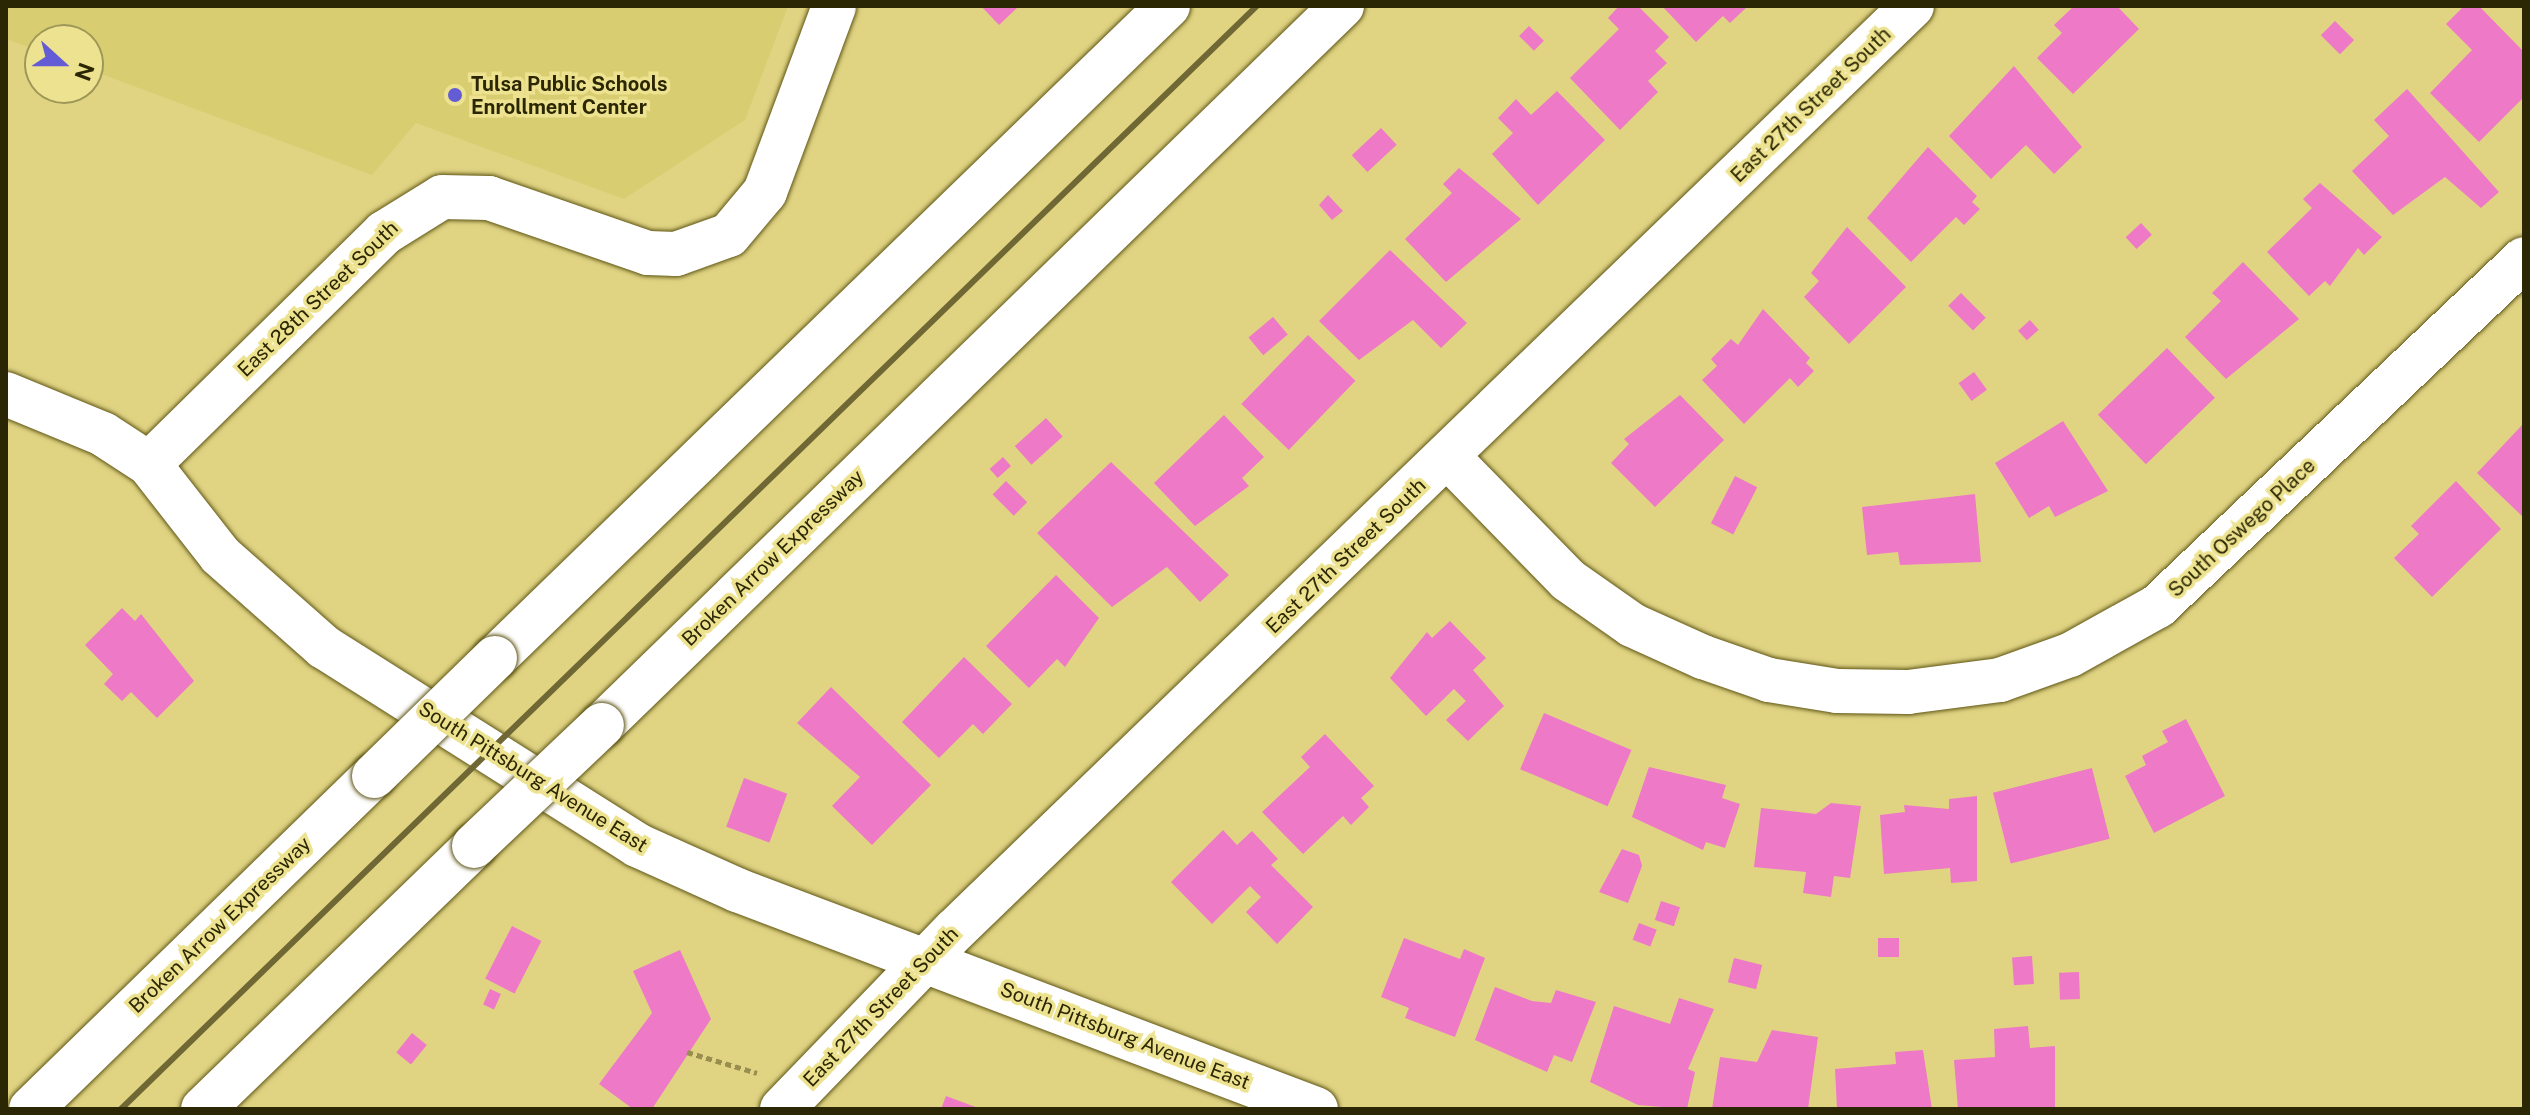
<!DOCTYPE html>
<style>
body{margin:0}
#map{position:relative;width:2530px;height:1115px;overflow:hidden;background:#e0d483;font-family:"Public Sans",sans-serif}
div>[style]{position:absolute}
.built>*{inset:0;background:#d9cd72}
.building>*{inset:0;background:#ee79c7;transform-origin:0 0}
.path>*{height:5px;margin-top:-2.5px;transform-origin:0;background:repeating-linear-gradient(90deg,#988e50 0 6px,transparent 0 10px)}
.roads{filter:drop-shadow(0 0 2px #5f5616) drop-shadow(0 0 2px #5f5616)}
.minor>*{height:44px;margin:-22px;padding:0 22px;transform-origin:22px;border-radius:22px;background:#fff}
.motorway>*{height:44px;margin:-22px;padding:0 22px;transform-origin:22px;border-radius:22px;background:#fff}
.rail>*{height:6px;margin:-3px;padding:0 3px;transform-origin:3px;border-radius:3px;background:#706834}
.bridges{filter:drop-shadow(0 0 2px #5f5616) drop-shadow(0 0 2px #5f5616)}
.motorway-bridge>*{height:44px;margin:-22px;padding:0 22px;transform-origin:22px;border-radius:22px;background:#fff}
.dots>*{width:22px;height:22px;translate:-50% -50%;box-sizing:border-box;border:4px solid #ede28f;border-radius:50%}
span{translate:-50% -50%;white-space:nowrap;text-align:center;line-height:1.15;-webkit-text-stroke:7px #ede28f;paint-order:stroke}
.poi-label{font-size:20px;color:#2b2603;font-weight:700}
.left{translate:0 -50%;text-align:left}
.street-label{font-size:20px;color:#2b2603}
.frame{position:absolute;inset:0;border:8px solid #2b2603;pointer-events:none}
.north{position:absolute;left:24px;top:24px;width:80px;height:80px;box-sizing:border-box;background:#ede28f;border:2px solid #9f9757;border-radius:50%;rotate:111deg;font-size:22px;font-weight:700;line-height:32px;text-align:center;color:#2b2603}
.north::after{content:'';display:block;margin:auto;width:28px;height:36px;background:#645cd5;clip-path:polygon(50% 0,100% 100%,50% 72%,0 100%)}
</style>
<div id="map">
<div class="built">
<div style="clip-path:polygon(6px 6px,788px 6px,745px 120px,624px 199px,416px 123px,372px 175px,88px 69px,88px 40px,40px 40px,40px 51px,6px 39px)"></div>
</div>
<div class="building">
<div style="clip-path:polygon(981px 6px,1019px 6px,999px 25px)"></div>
<div style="clip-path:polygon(1619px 6px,1638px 6px,1669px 37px,1655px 51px,1667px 63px,1648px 81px,1658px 92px,1620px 130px,1570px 78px,1619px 29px,1608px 18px)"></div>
<div style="clip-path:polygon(1662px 6px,1748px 6px,1730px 23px,1723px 16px,1696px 42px)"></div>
<div style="clip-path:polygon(2074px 6px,2117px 6px,2139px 29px,2073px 94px,2037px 58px,2062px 33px,2054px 25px)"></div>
<div style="clip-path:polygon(2464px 6px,2479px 6px,2524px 52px,2524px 97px,2479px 142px,2430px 93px,2472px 50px,2446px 24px)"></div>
<div style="left:2335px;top:21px;width:27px;height:20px;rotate:45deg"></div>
<div style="left:1529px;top:26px;width:21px;height:14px;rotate:45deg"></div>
<div style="clip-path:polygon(2014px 66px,2082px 147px,2054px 174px,2026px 145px,1991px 179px,1949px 136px)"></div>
<div style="clip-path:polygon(2407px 89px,2499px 192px,2481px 208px,2445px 177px,2393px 215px,2352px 171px,2389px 136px,2374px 120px)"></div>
<div style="clip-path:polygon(1557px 91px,1605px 140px,1538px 205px,1492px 154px,1513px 133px,1498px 118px,1516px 99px,1531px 115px)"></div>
<div style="left:1381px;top:128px;width:23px;height:40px;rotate:47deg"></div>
<div style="clip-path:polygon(1928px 147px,1977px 196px,1972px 202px,1980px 209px,1964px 225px,1956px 217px,1911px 262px,1867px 218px)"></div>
<div style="clip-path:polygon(1459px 168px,1521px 219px,1446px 282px,1405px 239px,1452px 193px,1443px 184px)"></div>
<div style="clip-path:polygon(2320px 183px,2382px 237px,2364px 255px,2358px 248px,2330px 286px,2325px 281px,2309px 296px,2267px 252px,2312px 208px,2303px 199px)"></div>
<div style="clip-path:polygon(1328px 195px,1343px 211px,1332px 220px,1319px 205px)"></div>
<div style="left:2141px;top:223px;width:16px;height:21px;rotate:47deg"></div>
<div style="clip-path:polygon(1847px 227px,1906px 287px,1849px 344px,1804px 297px,1819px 281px,1811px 273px)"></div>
<div style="clip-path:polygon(1390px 250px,1467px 323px,1441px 348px,1413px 320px,1359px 360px,1319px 321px)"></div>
<div style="clip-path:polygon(2243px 262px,2299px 319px,2226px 379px,2185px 337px,2221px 301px,2212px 293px)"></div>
<div style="left:1961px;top:293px;width:35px;height:18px;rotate:45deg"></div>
<div style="clip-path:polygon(1763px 309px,1810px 358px,1806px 363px,1814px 371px,1798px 387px,1790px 378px,1744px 424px,1702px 380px,1717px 366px,1711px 359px,1731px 339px,1738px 345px)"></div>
<div style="left:1273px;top:317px;width:23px;height:32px;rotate:50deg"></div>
<div style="left:2030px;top:320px;width:13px;height:16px;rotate:48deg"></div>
<div style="left:1308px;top:335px;width:66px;height:96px;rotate:44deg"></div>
<div style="left:2167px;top:348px;width:69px;height:96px;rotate:46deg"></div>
<div style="left:1974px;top:372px;width:22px;height:19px;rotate:54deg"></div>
<div style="clip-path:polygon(1680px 395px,1724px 440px,1655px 507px,1611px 463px,1629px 444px,1624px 439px)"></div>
<div style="clip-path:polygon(1224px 415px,1264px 457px,1242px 478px,1249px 486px,1195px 526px,1154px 483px)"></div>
<div style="left:1046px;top:418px;width:25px;height:42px;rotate:48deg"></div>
<div style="clip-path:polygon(2063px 421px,2108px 491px,2055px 517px,2049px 506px,2029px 518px,1995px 463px)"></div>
<div style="clip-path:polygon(2524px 423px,2524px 514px,2522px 516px,2477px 473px)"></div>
<div style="left:1003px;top:457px;width:12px;height:18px;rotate:48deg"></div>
<div style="clip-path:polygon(1111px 462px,1229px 575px,1200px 602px,1167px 567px,1112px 607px,1037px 533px)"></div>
<div style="left:1735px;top:476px;width:25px;height:53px;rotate:27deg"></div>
<div style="left:1006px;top:481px;width:30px;height:19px;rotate:45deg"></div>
<div style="clip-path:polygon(2456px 481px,2501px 529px,2432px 597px,2394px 558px,2419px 534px,2411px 526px)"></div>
<div style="clip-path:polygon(1975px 494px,1981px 562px,1900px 565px,1898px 552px,1867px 555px,1862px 507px)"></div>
<div style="clip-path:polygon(1056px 575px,1099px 618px,1065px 667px,1057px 659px,1029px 688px,986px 646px)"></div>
<div style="clip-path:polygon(122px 608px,135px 621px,141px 614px,194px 681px,157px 718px,131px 692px,122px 701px,104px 684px,113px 674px,85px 645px)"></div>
<div style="clip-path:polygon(1450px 621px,1486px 658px,1473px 670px,1504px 706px,1468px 741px,1446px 720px,1466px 701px,1454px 689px,1426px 716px,1390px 678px,1427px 632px,1432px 638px)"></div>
<div style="clip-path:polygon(964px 657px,1012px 704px,983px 734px,973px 724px,939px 758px,902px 722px)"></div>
<div style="clip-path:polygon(831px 687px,931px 785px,872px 845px,832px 806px,860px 777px,797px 723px)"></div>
<div style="left:1544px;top:713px;width:95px;height:61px;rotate:23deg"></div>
<div style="clip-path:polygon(2186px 719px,2225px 796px,2154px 833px,2125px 776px,2146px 765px,2142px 756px,2168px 742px,2162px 731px)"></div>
<div style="clip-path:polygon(1325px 734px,1374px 786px,1361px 798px,1369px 807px,1351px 825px,1343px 816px,1303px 854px,1262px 812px,1310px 767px,1301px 757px)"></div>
<div style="clip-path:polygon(1649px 767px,1726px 785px,1722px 798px,1740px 804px,1725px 848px,1706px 842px,1703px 850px,1632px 817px)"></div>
<div style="left:2092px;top:768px;width:73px;height:102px;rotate:76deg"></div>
<div style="left:744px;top:778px;width:46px;height:52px;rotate:20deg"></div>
<div style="clip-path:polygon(1977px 796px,1977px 881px,1951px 883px,1950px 868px,1884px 874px,1880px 815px,1905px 812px,1904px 805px,1949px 809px,1949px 799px)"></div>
<div style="clip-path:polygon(1831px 803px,1861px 806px,1850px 878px,1834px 876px,1831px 897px,1803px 893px,1806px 872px,1754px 867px,1761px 808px,1816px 814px)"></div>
<div style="clip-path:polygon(1223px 830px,1237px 845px,1252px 831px,1278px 859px,1271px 865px,1313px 907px,1277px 944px,1246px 912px,1261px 897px,1250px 886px,1212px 924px,1171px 882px)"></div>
<div style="clip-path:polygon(1622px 849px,1639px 855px,1642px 866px,1628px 903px,1599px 892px)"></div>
<div style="left:1661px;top:901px;width:20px;height:20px;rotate:18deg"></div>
<div style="left:1639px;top:923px;width:19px;height:18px;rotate:21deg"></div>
<div style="left:512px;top:926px;width:33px;height:59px;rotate:27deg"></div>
<div style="clip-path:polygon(1404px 938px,1460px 959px,1464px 949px,1485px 958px,1455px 1037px,1405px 1018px,1409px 1008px,1381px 997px)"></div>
<div style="left:1878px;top:938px;width:21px;height:19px"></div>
<div style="clip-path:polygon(680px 950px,711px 1019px,652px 1109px,633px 1109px,599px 1084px,652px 1013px,633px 971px)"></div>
<div style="left:2032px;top:956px;width:28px;height:20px;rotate:86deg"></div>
<div style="left:1734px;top:958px;width:29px;height:25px;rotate:14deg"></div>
<div style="left:2079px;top:972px;width:27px;height:20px;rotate:88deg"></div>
<div style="clip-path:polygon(1495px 987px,1532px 1001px,1551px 1003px,1556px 990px,1596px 1002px,1572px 1062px,1554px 1055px,1547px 1072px,1475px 1040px)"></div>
<div style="left:490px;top:989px;width:12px;height:17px;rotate:24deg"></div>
<div style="clip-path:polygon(1679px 998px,1714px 1009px,1688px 1069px,1695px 1072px,1687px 1109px,1638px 1105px,1590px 1082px,1614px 1006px,1670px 1024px)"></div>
<div style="clip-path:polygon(2028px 1026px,2030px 1048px,2055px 1046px,2055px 1109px,1958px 1109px,1954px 1060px,1995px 1057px,1994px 1029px)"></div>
<div style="clip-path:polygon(1772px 1030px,1818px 1037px,1808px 1109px,1712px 1109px,1720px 1057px,1757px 1062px)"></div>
<div style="left:412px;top:1033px;width:19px;height:25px;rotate:39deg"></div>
<div style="clip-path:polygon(1923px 1050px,1932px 1109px,1837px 1109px,1835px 1069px,1896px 1064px,1895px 1052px)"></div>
<div style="clip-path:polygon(946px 1096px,981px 1109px,941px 1109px)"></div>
</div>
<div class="path">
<div style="left:687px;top:1052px;width:73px;rotate:16.7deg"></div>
</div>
<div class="roads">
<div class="minor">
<div style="left:6px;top:394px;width:105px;rotate:22.4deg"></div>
<div style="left:103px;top:434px;width:55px;rotate:33.1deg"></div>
<div style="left:149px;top:464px;width:115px;rotate:52deg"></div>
<div style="left:220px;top:555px;width:139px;rotate:41.5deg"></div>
<div style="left:324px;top:647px;width:370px;rotate:32.3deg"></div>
<div style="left:637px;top:845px;width:110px;rotate:24.2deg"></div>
<div style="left:737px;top:890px;width:619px;rotate:20.72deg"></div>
<div style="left:1449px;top:458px;width:170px;rotate:45.7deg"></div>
<div style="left:1568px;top:580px;width:78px;rotate:35.1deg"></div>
<div style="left:1632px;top:625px;width:78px;rotate:24.3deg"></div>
<div style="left:1703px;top:657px;width:70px;rotate:19.2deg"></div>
<div style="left:1769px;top:680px;width:69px;rotate:9.2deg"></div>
<div style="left:1837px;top:691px;width:71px;rotate:0.8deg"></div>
<div style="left:1908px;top:692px;width:93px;rotate:-7.4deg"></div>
<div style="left:2000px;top:680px;width:74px;rotate:-19.7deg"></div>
<div style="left:2070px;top:655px;width:101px;rotate:-29.1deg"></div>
<div style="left:2158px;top:606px;width:504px;rotate:-43.47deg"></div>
<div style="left:149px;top:464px;width:330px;rotate:-44.5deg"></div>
<div style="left:384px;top:233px;width:68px;rotate:-31.8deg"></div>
<div style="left:442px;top:197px;width:47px;rotate:1.2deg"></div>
<div style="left:489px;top:198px;width:168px;rotate:19.1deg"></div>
<div style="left:648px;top:253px;width:28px;rotate:2deg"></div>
<div style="left:676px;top:254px;width:56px;rotate:-19.7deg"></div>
<div style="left:729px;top:235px;width:56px;rotate:-50.1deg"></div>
<div style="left:765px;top:192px;width:198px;rotate:-69.6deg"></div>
<div style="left:782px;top:1109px;width:249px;rotate:-46deg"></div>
<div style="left:955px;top:930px;width:1330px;rotate:-43.99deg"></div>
</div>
<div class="motorway">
<div style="left:495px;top:658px;width:937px;rotate:-44.09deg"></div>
<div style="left:602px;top:725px;width:1032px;rotate:-44.18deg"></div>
<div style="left:31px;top:1109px;width:478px;rotate:-44.2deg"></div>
<div style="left:203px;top:1109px;width:378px;rotate:-44.1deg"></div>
</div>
</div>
<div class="rail">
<div style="left:121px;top:1109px;width:1583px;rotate:-44.16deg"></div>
</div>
<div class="bridges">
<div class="motorway-bridge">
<div style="left:374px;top:776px;width:169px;rotate:-44.3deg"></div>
<div style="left:474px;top:846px;width:176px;rotate:-43.4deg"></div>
</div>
</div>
<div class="dots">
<div style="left:455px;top:95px;background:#645cd5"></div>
</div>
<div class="poi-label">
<span class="left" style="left:471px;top:96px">Tulsa Public Schools<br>Enrollment Center</span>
</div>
<div class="street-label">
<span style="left:1811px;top:105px;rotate:-44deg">East 27th Street South</span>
<span style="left:318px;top:299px;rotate:-44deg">East 28th Street South</span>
<span style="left:2242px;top:528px;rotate:-43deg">South Oswego Place</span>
<span style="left:1346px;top:556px;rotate:-44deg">East 27th Street South</span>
<span style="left:773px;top:558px;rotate:-44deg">Broken Arrow Expressway</span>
<span style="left:533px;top:777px;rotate:32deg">South Pittsburg Avenue East</span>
<span style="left:220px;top:925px;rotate:-44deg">Broken Arrow Expressway</span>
<span style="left:881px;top:1007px;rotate:-46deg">East 27th Street South</span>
<span style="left:1125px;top:1036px;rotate:21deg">South Pittsburg Avenue East</span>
</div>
<div class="frame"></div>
<div class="north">N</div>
</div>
